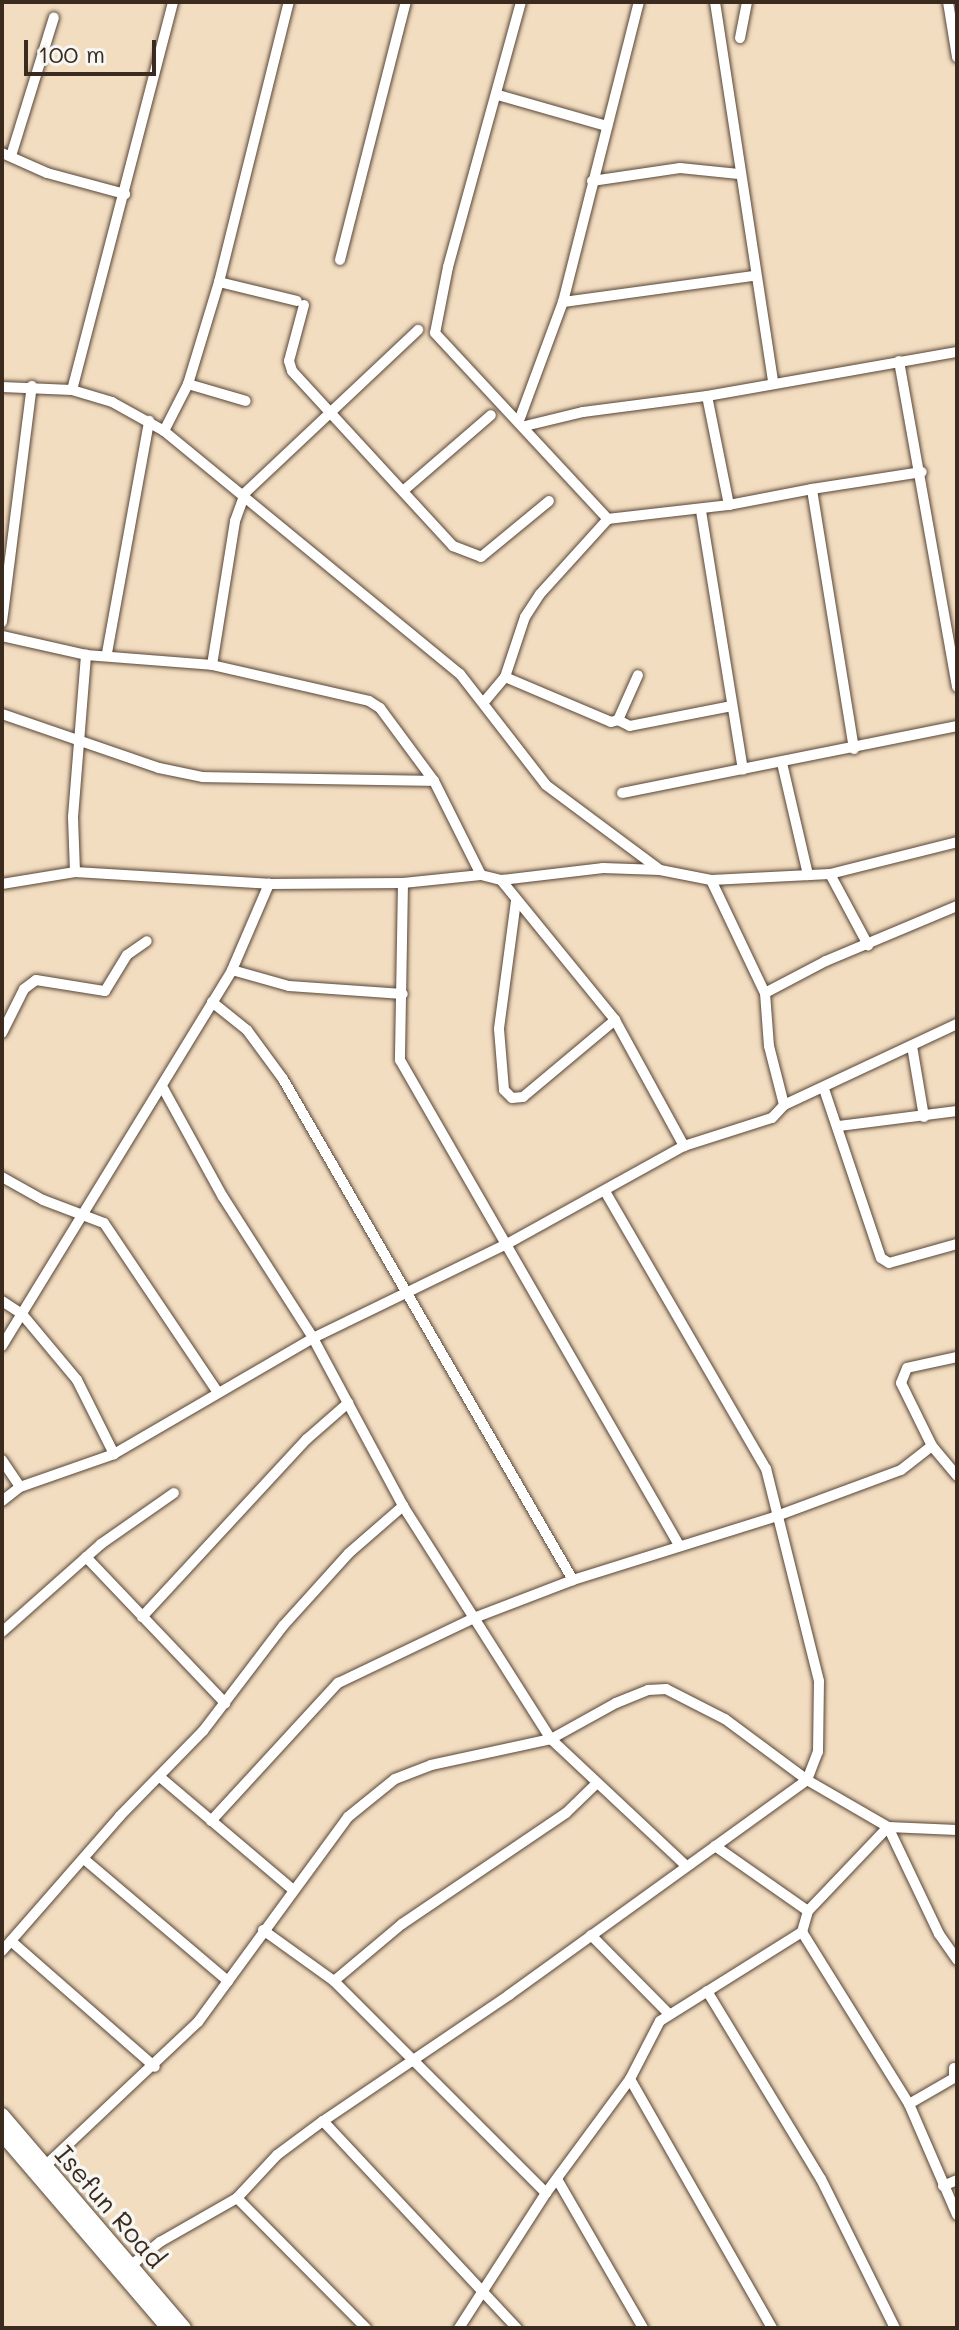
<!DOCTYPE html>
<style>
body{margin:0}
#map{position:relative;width:959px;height:2330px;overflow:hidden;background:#f3ddc1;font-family:Mali,sans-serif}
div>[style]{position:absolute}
.roads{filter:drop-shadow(0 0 2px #574536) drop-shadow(0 0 2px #574536)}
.street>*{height:10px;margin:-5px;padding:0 5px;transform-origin:5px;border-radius:5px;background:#fff}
.secondary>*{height:14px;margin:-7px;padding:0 7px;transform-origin:7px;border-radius:7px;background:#fff}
span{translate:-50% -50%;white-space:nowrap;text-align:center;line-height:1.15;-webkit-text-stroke:7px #f6f6f2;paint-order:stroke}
.street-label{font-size:26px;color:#3b2a1e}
.frame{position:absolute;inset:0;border:4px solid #3b2a1e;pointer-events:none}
.scale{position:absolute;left:24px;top:40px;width:132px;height:36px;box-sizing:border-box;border:4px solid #3b2a1e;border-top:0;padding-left:10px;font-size:24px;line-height:28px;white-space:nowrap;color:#3b2a1e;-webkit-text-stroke:6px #f6f6f2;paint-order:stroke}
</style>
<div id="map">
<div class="roads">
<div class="street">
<div style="left:521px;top:2px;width:275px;rotate:105.4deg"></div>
<div style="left:448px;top:267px;width:67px;rotate:101.1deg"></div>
<div style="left:435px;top:333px;width:254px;rotate:47.1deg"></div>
<div style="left:608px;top:519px;width:122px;rotate:-6.6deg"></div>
<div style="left:729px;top:505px;width:111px;rotate:-101.4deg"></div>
<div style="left:715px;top:2px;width:385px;rotate:81.3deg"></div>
<div style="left:948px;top:2px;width:56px;rotate:80.7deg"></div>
<div style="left:740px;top:38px;width:37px;rotate:-79deg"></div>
<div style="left:498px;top:95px;width:113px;rotate:15.9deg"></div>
<div style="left:2px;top:153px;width:49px;rotate:24deg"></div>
<div style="left:47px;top:173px;width:81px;rotate:15.1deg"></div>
<div style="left:11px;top:156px;width:145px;rotate:-72.8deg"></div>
<div style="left:592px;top:181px;width:89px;rotate:-8.4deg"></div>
<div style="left:680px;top:168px;width:59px;rotate:5.8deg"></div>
<div style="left:340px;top:260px;width:266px;rotate:-75.7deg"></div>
<div style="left:219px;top:282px;width:80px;rotate:13.7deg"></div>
<div style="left:563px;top:302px;width:193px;rotate:-7.8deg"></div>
<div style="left:304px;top:305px;width:58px;rotate:105deg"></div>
<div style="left:289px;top:361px;width:10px;rotate:73deg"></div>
<div style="left:292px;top:371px;width:238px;rotate:47.4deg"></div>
<div style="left:453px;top:546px;width:30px;rotate:21deg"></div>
<div style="left:481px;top:557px;width:88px;rotate:-39.5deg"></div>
<div style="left:899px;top:361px;width:331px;rotate:79.9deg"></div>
<div style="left:188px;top:384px;width:60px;rotate:16.3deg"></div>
<div style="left:2px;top:387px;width:70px;rotate:2.5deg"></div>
<div style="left:72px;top:390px;width:42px;rotate:16.7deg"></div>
<div style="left:112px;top:402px;width:60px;rotate:29.1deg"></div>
<div style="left:164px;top:431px;width:383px;rotate:39.4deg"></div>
<div style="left:460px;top:674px;width:140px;rotate:52.2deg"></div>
<div style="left:546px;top:785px;width:142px;rotate:36.7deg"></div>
<div style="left:72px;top:390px;width:401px;rotate:-75.4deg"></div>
<div style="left:520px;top:418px;width:124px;rotate:-69.7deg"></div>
<div style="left:563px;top:302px;width:309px;rotate:-75.8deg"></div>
<div style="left:525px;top:426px;width:60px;rotate:-13.6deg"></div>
<div style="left:583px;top:412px;width:125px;rotate:-7.4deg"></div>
<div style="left:707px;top:396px;width:254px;rotate:-10deg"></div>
<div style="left:164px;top:431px;width:53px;rotate:-62.9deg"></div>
<div style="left:188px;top:384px;width:107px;rotate:-73.1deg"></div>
<div style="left:219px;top:282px;width:289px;rotate:-76deg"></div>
<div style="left:403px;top:491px;width:116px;rotate:-40.8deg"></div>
<div style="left:729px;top:505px;width:85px;rotate:-10.9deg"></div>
<div style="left:701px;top:511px;width:262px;rotate:80.8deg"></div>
<div style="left:2px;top:622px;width:238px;rotate:-82.8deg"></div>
<div style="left:2px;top:636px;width:86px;rotate:12.7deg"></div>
<div style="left:86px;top:655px;width:126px;rotate:4.5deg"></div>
<div style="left:212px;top:665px;width:161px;rotate:12.9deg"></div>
<div style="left:369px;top:701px;width:13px;rotate:32deg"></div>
<div style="left:380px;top:708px;width:91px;rotate:53.5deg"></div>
<div style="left:434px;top:781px;width:105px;rotate:63.4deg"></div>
<div style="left:107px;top:653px;width:236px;rotate:-79.7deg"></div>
<div style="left:212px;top:665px;width:146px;rotate:-80.9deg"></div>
<div style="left:235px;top:521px;width:30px;rotate:-70deg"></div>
<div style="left:245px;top:493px;width:238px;rotate:-43.3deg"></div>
<div style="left:505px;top:677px;width:115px;rotate:23deg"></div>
<div style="left:611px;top:722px;width:7px;rotate:-16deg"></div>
<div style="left:618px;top:720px;width:49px;rotate:-66deg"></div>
<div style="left:484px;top:702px;width:33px;rotate:-50deg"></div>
<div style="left:505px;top:677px;width:63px;rotate:-71.6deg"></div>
<div style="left:525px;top:617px;width:27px;rotate:-57deg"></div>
<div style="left:540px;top:594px;width:101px;rotate:-47.8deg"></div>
<div style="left:2px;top:714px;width:166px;rotate:19deg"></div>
<div style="left:159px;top:768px;width:45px;rotate:11.6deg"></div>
<div style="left:203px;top:777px;width:231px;rotate:1deg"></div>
<div style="left:618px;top:720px;width:13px;rotate:27deg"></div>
<div style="left:630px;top:726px;width:104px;rotate:-11.1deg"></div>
<div style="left:854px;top:749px;width:263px;rotate:-99.2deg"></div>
<div style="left:812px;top:489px;width:111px;rotate:-8.8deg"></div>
<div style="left:782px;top:763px;width:115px;rotate:76.9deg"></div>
<div style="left:622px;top:793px;width:342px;rotate:-11.3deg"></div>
<div style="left:75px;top:872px;width:194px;rotate:3.5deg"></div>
<div style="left:269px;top:884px;width:134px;rotate:-0.4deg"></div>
<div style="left:403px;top:883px;width:78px;rotate:-5.9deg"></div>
<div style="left:481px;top:875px;width:21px;rotate:14deg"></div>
<div style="left:501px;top:880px;width:103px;rotate:-6.7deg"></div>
<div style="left:603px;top:868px;width:57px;rotate:2deg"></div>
<div style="left:660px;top:870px;width:52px;rotate:11.1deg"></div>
<div style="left:711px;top:880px;width:119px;rotate:-2.9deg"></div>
<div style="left:830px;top:874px;width:131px;rotate:-14.1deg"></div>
<div style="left:830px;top:874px;width:81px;rotate:61.8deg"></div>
<div style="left:501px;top:880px;width:181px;rotate:50.8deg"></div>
<div style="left:615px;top:1020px;width:144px;rotate:61.3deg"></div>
<div style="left:711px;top:880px;width:125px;rotate:64.5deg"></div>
<div style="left:765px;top:993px;width:53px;rotate:85.7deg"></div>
<div style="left:769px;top:1046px;width:61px;rotate:75.7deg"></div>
<div style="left:403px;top:883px;width:177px;rotate:91deg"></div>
<div style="left:400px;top:1060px;width:560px;rotate:60.09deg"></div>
<div style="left:2px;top:884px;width:74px;rotate:-9.3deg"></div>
<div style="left:75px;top:872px;width:55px;rotate:-92.1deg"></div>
<div style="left:73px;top:817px;width:163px;rotate:-85.4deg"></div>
<div style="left:516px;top:901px;width:129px;rotate:97.6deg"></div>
<div style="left:499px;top:1029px;width:61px;rotate:85.3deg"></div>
<div style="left:504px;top:1090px;width:11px;rotate:45deg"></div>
<div style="left:512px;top:1098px;width:11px;rotate:-5deg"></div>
<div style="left:523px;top:1097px;width:120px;rotate:-39.9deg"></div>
<div style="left:232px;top:970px;width:59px;rotate:15.7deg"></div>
<div style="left:289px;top:986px;width:114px;rotate:4deg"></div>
<div style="left:765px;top:993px;width:69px;rotate:-27.7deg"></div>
<div style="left:826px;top:961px;width:142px;rotate:-22.8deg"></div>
<div style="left:212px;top:1002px;width:45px;rotate:38.7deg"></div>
<div style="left:247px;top:1030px;width:61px;rotate:53.7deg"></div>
<div style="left:283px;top:1079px;width:579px;rotate:59.94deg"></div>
<div style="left:2px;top:1033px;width:49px;rotate:-63.4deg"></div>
<div style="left:24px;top:989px;width:15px;rotate:-37deg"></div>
<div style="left:36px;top:980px;width:70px;rotate:9.1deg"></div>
<div style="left:105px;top:991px;width:42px;rotate:-58.6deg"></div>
<div style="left:127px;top:955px;width:24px;rotate:-35deg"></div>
<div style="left:912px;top:1046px;width:72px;rotate:80.4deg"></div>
<div style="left:163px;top:1088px;width:124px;rotate:61.2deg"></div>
<div style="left:223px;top:1197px;width:167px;rotate:57.4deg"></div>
<div style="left:313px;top:1338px;width:191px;rotate:61.8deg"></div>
<div style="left:403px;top:1506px;width:276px;rotate:57.6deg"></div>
<div style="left:551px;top:1739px;width:183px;rotate:43.2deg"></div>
<div style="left:824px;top:1089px;width:178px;rotate:71.4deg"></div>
<div style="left:881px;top:1258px;width:9px;rotate:32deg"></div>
<div style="left:889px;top:1263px;width:71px;rotate:-15.6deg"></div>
<div style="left:839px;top:1126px;width:119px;rotate:-7.2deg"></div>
<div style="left:2px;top:1177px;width:47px;rotate:29.3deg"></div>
<div style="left:43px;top:1200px;width:65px;rotate:20.7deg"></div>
<div style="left:104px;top:1223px;width:202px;rotate:56.1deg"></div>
<div style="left:2px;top:1301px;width:24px;rotate:33deg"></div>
<div style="left:22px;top:1314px;width:86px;rotate:50.2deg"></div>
<div style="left:77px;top:1380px;width:83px;rotate:63.4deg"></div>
<div style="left:2px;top:1346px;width:441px;rotate:-58.5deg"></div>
<div style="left:232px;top:970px;width:94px;rotate:-66.7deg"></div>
<div style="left:957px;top:1357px;width:51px;rotate:167.6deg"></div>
<div style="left:907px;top:1368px;width:16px;rotate:112deg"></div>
<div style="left:901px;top:1383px;width:70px;rotate:63.8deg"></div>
<div style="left:932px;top:1446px;width:39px;rotate:50deg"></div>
<div style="left:2px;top:1460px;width:32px;rotate:56deg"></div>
<div style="left:2px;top:1501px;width:23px;rotate:-38deg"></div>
<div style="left:20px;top:1487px;width:100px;rotate:-19.3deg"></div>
<div style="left:114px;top:1454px;width:230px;rotate:-30.2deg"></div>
<div style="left:313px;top:1338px;width:216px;rotate:-25.9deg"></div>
<div style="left:507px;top:1244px;width:202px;rotate:-29deg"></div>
<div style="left:684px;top:1146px;width:92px;rotate:-17.7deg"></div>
<div style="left:772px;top:1118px;width:18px;rotate:-47deg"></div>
<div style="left:784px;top:1105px;width:191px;rotate:-25.1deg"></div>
<div style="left:86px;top:1557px;width:202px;rotate:46.4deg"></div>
<div style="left:142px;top:1617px;width:243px;rotate:-47.2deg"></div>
<div style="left:307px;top:1439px;width:55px;rotate:-41.3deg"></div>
<div style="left:2px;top:1632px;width:132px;rotate:-41.6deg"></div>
<div style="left:101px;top:1544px;width:89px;rotate:-34.9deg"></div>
<div style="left:160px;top:1777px;width:173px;rotate:40.3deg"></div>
<div style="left:211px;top:1821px;width:188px;rotate:-47.4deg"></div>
<div style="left:338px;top:1683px;width:151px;rotate:-25.5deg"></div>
<div style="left:474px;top:1618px;width:106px;rotate:-21deg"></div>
<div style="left:573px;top:1580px;width:211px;rotate:-17.4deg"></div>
<div style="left:774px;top:1517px;width:135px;rotate:-20.3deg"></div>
<div style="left:901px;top:1470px;width:39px;rotate:-38deg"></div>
<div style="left:715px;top:1846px;width:113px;rotate:35deg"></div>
<div style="left:84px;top:1859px;width:189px;rotate:40.3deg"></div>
<div style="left:263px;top:1930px;width:87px;rotate:35.7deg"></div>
<div style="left:334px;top:1981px;width:300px;rotate:45deg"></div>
<div style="left:802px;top:1932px;width:203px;rotate:58.1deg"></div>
<div style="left:909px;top:2104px;width:121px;rotate:66.6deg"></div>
<div style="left:591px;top:1935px;width:111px;rotate:45.4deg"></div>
<div style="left:11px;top:1941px;width:191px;rotate:41.2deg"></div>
<div style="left:2px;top:1951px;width:179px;rotate:-48.8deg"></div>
<div style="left:120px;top:1816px;width:119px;rotate:-45.7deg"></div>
<div style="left:203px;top:1731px;width:132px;rotate:-52.7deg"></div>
<div style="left:283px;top:1626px;width:98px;rotate:-47.9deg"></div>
<div style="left:349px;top:1553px;width:72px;rotate:-41deg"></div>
<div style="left:334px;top:1981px;width:89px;rotate:-40deg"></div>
<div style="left:402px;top:1924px;width:198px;rotate:-34.1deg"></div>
<div style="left:566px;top:1813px;width:40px;rotate:-44deg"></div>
<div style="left:707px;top:1991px;width:220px;rotate:58.8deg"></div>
<div style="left:821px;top:2179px;width:166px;rotate:63.6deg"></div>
<div style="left:630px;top:2079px;width:287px;rotate:60.3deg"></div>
<div style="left:909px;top:2104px;width:52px;rotate:-30deg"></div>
<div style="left:954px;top:2078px;width:10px;rotate:-90deg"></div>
<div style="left:323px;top:2121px;width:284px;rotate:46.9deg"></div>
<div style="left:44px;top:2167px;width:212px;rotate:-43.3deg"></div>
<div style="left:198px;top:2022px;width:254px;rotate:-53.8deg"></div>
<div style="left:348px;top:1817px;width:60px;rotate:-39deg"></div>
<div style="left:395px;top:1779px;width:39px;rotate:-21deg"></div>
<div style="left:431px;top:1765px;width:123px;rotate:-12.2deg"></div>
<div style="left:551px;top:1739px;width:74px;rotate:-29deg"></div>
<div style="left:616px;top:1703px;width:35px;rotate:-22deg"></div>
<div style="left:648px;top:1690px;width:18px;rotate:-3deg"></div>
<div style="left:666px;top:1689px;width:66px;rotate:27deg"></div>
<div style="left:725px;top:1719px;width:102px;rotate:36.6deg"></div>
<div style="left:807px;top:1780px;width:94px;rotate:30.1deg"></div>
<div style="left:888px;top:1827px;width:69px;rotate:2.5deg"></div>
<div style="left:557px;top:2179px;width:172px;rotate:60deg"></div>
<div style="left:943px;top:2186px;width:15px;rotate:-23deg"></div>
<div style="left:237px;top:2198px;width:183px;rotate:45.2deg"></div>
<div style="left:129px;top:2267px;width:40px;rotate:-39deg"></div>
<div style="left:160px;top:2242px;width:89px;rotate:-29.7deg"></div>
<div style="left:237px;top:2198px;width:59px;rotate:-47.1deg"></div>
<div style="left:277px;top:2155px;width:57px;rotate:-36.5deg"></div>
<div style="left:323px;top:2121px;width:225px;rotate:-34.1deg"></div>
<div style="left:509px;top:1995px;width:367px;rotate:-35.8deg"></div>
<div style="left:807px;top:1780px;width:30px;rotate:-69deg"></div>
<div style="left:818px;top:1752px;width:71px;rotate:-89.2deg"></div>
<div style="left:819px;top:1681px;width:219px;rotate:-104deg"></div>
<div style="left:766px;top:1469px;width:319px;rotate:-120.1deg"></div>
<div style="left:459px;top:2328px;width:161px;rotate:-57.2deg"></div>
<div style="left:546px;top:2193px;width:142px;rotate:-53.6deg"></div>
<div style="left:630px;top:2079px;width:65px;rotate:-62.7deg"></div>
<div style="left:660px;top:2021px;width:168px;rotate:-32.1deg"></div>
<div style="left:802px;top:1932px;width:22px;rotate:-74deg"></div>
<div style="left:808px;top:1911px;width:116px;rotate:-46.4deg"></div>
<div style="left:888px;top:1827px;width:119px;rotate:64.5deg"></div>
<div style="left:939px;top:1934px;width:32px;rotate:55deg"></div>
</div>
<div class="secondary">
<div style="left:2px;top:2115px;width:280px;rotate:49.5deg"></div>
<div style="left:2px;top:2134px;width:255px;rotate:49.4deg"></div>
</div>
</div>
<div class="street-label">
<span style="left:110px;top:2207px;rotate:49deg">Isefun Road</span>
</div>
<div class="frame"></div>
<div class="scale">100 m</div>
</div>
